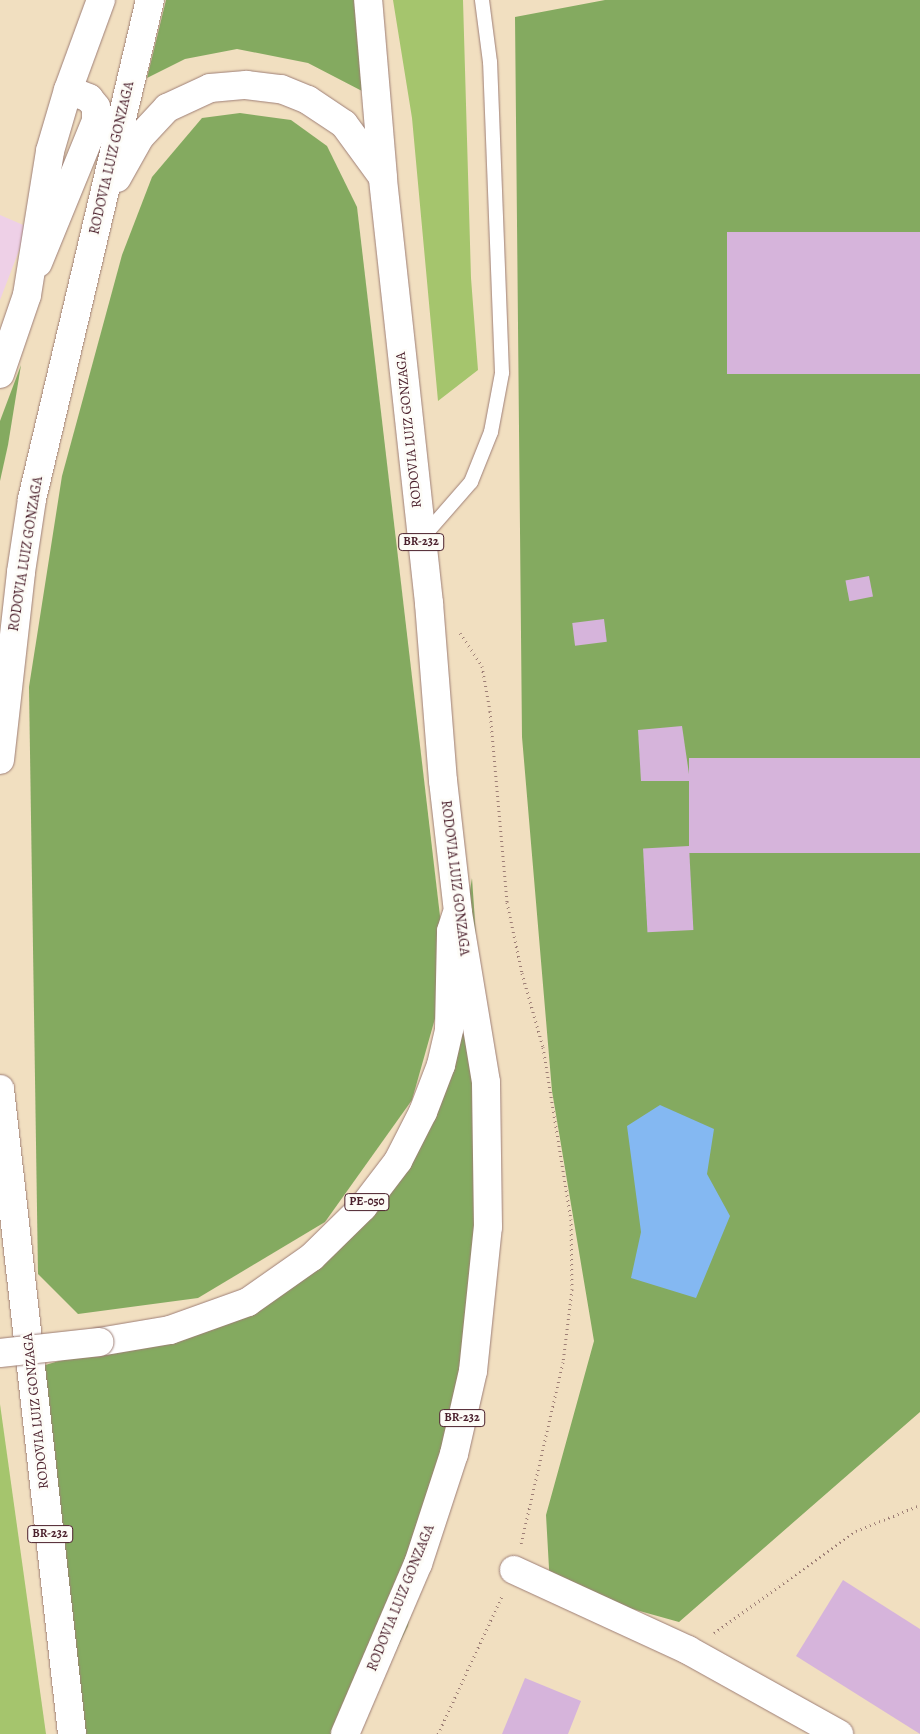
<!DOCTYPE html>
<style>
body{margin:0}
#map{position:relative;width:920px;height:1734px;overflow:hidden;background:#f1dfc0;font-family:Alegreya,serif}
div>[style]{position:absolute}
.built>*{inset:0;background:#eed0e7}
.green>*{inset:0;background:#a5c56d}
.forest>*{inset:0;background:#84aa60}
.water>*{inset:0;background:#84b8f2}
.building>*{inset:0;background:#d6b4db;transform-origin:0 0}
.path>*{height:3px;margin-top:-1.5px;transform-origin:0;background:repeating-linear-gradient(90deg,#9e7f76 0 1px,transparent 0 5px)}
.roads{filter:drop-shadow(0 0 1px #9e7f76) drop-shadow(0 0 1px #9e7f76)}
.service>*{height:14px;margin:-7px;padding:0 7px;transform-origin:7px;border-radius:7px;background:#fff}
.minor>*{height:28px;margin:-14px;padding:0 14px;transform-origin:14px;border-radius:14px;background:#fff}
.primary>*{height:28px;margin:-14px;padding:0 14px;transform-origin:14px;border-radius:14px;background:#fff}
.trunk>*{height:28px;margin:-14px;padding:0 14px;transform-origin:14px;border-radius:14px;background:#fff}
.bridges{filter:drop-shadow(0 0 1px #9e7f76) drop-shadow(0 0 1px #9e7f76)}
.primary-bridge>*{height:28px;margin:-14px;padding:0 14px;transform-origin:14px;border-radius:14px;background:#fff}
span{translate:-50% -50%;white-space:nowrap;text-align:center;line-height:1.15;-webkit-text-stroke:5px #fdfcf7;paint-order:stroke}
.shield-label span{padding:1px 4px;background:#fdfcf7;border:1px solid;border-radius:4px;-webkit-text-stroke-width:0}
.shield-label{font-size:12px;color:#4a1f2b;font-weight:700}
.street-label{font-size:14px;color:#4a1f2b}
</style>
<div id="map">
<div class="built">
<div style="clip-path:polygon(0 215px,28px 227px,0 300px)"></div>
</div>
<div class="green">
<div style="clip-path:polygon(393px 0,463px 0,471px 278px,478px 370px,438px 401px,412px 118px)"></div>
<div style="clip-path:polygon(0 1404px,46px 1734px,0 1734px)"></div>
</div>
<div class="forest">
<div style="clip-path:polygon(166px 0,355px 0,362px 91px,308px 63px,237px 49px,185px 59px,147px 78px)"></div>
<div style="clip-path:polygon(605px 0,920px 0,920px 1412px,679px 1622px,550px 1586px,546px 1515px,594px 1341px,552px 1091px,522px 737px,515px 17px)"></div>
<div style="clip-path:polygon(240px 113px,291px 120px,327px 146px,357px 207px,447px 976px,412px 1100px,325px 1222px,198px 1298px,78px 1314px,38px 1274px,29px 687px,62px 476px,122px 255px,152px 177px,202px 118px)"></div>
<div style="clip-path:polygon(21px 365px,8px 445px,0 481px,0 421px)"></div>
<div style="clip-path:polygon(472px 878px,486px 1082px,485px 1293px,418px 1564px,408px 1626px,355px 1734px,81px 1734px,32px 1369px,209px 1316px,363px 1207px,441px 1065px)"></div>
</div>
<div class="water">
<div style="clip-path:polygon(660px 1105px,714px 1129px,707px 1174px,730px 1216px,696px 1298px,631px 1278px,641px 1232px,627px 1126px)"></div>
</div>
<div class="building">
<div style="left:920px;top:232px;width:142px;height:193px;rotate:90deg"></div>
<div style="left:869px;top:576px;width:21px;height:24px;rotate:79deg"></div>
<div style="left:604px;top:619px;width:23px;height:32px;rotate:83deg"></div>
<div style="clip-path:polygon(682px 726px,690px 781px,641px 781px,638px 730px)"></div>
<div style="left:920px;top:758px;width:95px;height:231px;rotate:90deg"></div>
<div style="left:689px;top:846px;width:84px;height:46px;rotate:87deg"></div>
<div style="clip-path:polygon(843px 1580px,920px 1629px,920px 1734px,796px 1656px)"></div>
<div style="clip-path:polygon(525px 1678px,581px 1701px,568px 1734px,502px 1734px)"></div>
</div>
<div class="path">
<div style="left:460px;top:633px;width:40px;rotate:56deg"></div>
<div style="left:482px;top:666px;width:46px;rotate:79.9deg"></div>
<div style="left:490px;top:711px;width:192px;rotate:84.9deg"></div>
<div style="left:507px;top:902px;width:73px;rotate:78.1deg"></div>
<div style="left:522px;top:973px;width:77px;rotate:74.2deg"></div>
<div style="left:543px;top:1047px;width:174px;rotate:80.8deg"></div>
<div style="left:571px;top:1219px;width:70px;rotate:89.2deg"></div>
<div style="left:572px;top:1289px;width:74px;rotate:97deg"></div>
<div style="left:563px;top:1362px;width:187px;rotate:103deg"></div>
<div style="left:714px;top:1633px;width:175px;rotate:-35.7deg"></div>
<div style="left:856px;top:1531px;width:69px;rotate:-22.1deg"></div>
<div style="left:438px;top:1734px;width:154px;rotate:-65.1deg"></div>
</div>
<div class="roads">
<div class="service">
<div style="left:423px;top:537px;width:73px;rotate:-48.9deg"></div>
<div style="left:471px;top:482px;width:54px;rotate:-68.2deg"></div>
<div style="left:491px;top:432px;width:60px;rotate:-79.4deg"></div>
<div style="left:502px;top:373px;width:311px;rotate:-92.2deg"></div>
<div style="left:490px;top:62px;width:63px;rotate:-97.4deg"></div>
</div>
<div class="minor">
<div style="left:38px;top:263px;width:153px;rotate:-67.8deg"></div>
<div style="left:96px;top:121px;width:14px;rotate:-90deg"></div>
<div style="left:96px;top:107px;width:11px;rotate:-128deg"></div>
<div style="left:89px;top:98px;width:22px;rotate:-159deg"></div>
<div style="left:514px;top:1570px;width:192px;rotate:24.7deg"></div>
<div style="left:688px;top:1650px;width:173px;rotate:29.1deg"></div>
</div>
<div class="primary">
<div style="left:0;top:374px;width:83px;rotate:-71.1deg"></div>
<div style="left:99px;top:1342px;width:72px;rotate:-9.6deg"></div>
<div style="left:170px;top:1330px;width:83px;rotate:-19.7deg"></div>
<div style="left:248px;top:1302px;width:78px;rotate:-35.1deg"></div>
<div style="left:312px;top:1257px;width:71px;rotate:-44.4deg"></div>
<div style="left:363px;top:1207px;width:58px;rotate:-52.7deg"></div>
<div style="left:398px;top:1161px;width:55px;rotate:-63deg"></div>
<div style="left:423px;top:1112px;width:50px;rotate:-69deg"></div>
<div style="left:441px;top:1065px;width:37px;rotate:-77deg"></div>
<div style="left:449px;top:1029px;width:98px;rotate:-88.8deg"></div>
<div style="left:451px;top:931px;width:16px;rotate:-72deg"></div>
</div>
<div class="trunk">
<div style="left:117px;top:178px;width:47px;rotate:-60.7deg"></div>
<div style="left:140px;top:137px;width:40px;rotate:-47deg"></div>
<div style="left:167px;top:108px;width:47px;rotate:-24.9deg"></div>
<div style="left:210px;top:88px;width:36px;rotate:-5deg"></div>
<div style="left:246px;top:85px;width:35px;rotate:7deg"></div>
<div style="left:281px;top:89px;width:29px;rotate:22deg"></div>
<div style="left:308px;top:100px;width:43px;rotate:33.7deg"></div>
<div style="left:344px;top:124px;width:64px;rotate:53.8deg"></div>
<div style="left:27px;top:295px;width:146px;rotate:-80.9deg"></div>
<div style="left:50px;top:151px;width:64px;rotate:-73.6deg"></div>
<div style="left:68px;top:90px;width:96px;rotate:-69.9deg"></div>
<div style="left:0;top:760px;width:189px;rotate:-83.6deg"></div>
<div style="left:21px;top:572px;width:74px;rotate:-81.4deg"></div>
<div style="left:32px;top:499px;width:513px;rotate:-76.7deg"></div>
<div style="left:0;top:1089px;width:649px;rotate:83.63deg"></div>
<div style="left:345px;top:1734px;width:185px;rotate:-66.8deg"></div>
<div style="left:418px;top:1564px;width:116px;rotate:-71.9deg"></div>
<div style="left:454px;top:1454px;width:85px;rotate:-77.1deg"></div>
<div style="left:473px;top:1371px;width:145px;rotate:-84.1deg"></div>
<div style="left:488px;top:1227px;width:145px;rotate:-90.8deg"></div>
<div style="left:486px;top:1082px;width:172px;rotate:-99.4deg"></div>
<div style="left:458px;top:912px;width:132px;rotate:-96.5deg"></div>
<div style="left:443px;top:781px;width:179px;rotate:-94.5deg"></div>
<div style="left:429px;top:603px;width:428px;rotate:-96.2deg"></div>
<div style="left:383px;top:177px;width:178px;rotate:-94.8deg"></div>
</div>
</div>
<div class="bridges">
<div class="primary-bridge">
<div style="left:0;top:1353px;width:100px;rotate:-6.3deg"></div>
</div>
</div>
<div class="shield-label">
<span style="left:421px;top:542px">BR-232</span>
<span style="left:367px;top:1202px">PE-050</span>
<span style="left:462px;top:1418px">BR-232</span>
<span style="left:50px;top:1534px">BR-232</span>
</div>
<div class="street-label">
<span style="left:112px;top:158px;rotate:-77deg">RODOVIA LUIZ GONZAGA</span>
<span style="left:409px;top:430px;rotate:-96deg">RODOVIA LUIZ GONZAGA</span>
<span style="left:26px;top:554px;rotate:-81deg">RODOVIA LUIZ GONZAGA</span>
<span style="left:455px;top:878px;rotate:83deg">RODOVIA LUIZ GONZAGA</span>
<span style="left:36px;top:1411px;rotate:-96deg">RODOVIA LUIZ GONZAGA</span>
<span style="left:401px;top:1598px;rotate:-68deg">RODOVIA LUIZ GONZAGA</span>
</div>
</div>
